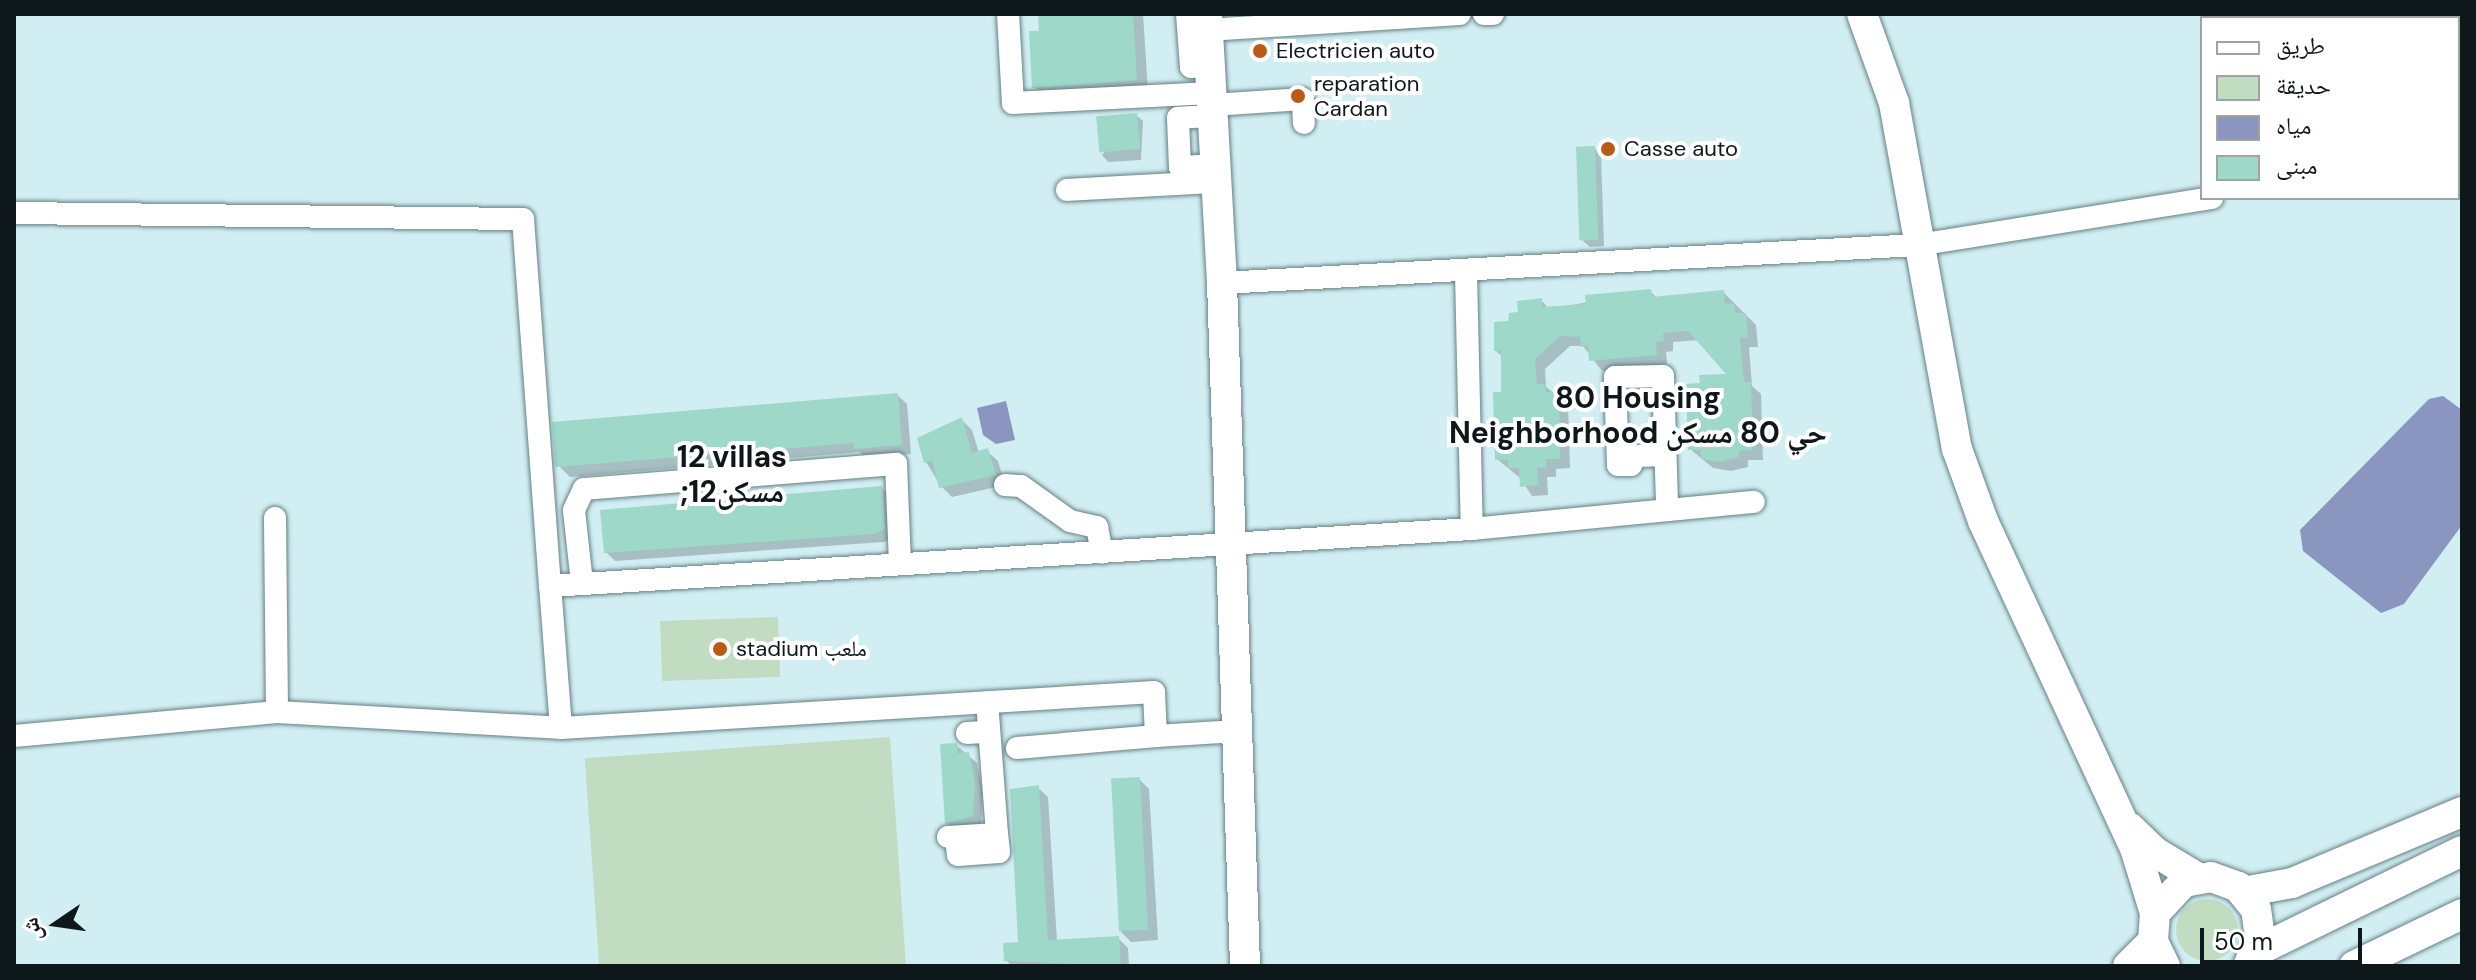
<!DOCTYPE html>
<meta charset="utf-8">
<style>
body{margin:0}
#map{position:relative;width:2476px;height:980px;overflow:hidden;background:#d1eef3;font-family:"DM Sans","Noto Naskh Arabic",sans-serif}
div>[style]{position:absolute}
.green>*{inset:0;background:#c2dcc2;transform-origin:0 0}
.round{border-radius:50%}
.water>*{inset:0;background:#8b96c0}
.shadow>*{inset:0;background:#0003}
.building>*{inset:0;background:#9dd8c9;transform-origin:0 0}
.roads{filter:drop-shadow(0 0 2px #668084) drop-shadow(0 0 2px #668084)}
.street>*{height:22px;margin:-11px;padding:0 11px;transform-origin:11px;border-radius:11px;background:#fff}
.secondary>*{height:30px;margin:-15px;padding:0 15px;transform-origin:15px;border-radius:15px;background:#fff}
.dots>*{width:22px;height:22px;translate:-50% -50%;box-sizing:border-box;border:4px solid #fff;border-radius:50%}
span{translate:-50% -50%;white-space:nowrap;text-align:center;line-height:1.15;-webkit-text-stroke:8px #fff;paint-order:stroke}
.poi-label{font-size:22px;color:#0e181a}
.left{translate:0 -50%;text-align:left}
.district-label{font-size:30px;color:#0e181a;font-weight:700}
.frame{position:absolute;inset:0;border:16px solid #0e181a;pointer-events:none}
.legend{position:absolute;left:2200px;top:16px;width:260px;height:184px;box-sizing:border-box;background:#fff;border:2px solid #9fa3a3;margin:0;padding:10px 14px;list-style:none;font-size:24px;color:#0e181a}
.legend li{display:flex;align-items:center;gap:16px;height:40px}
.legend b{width:40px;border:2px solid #9fa3a3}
.north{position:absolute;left:16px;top:884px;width:80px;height:80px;-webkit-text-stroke:6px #fff;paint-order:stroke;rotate:257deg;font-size:22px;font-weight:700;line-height:32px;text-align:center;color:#0e181a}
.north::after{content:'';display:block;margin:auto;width:28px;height:36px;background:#0e181a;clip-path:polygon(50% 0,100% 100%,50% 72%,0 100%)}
.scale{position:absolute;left:2200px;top:928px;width:162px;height:36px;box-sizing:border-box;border:4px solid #0e181a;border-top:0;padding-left:10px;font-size:24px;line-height:28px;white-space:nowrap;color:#0e181a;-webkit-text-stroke:6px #fff;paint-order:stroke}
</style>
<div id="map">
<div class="green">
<div style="left:778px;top:617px;width:60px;height:118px;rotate:88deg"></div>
<div style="left:890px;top:737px;width:228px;height:306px;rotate:86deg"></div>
<div class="round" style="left:2176px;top:899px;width:62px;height:62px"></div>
</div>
<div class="water">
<div style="clip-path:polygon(2443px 396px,2462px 410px,2462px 525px,2404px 604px,2381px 613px,2303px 551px,2300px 530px,2429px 399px)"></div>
<div style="clip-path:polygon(1006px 401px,1015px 440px,996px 444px,983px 435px,977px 408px)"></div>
</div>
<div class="shadow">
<div style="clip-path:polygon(1040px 14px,1143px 14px,1148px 92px,1047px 100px,1034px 87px)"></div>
<div style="clip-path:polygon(1136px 115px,1143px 121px,1141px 160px,1108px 162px,1102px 155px)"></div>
<div style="clip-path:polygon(1594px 148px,1601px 155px,1604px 246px,1590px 247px,1583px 241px)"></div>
<div style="clip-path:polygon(1650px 291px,1658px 299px,1723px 292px,1756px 325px,1758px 347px,1749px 347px,1752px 386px,1761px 394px,1763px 460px,1748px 460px,1748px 467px,1731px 471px,1713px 468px,1690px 449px,1702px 385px,1730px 376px,1699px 340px,1673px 342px,1673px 351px,1666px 352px,1667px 364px,1602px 371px,1583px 346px,1570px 346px,1545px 369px,1546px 387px,1568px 404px,1570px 468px,1556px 469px,1556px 477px,1547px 477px,1548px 495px,1532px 496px,1520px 478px,1497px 459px,1503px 357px,1496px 351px,1510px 323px,1541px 300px,1549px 309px)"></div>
<div style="clip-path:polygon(897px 395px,907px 404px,911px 454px,865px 458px,860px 452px,570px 477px,560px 467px,554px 424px)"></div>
<div style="clip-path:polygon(962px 420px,972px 430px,979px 453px,987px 451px,998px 461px,1005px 485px,952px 497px,941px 486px,926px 462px)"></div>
<div style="clip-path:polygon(882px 488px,891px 497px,893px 538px,884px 542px,615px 561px,606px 552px)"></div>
<div style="clip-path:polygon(956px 745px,977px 763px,983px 792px,981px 825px,956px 832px,947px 823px)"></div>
<div style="clip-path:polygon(1139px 779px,1149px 789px,1158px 940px,1131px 942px,1121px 932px)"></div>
<div style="clip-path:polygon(1038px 788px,1048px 797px,1057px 941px,1118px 938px,1128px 948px,1129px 966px,1012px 966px,1006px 960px,1020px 944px)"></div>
</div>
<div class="building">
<div style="clip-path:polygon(1038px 14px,1133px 14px,1137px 80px,1032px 88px,1029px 31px,1039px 31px)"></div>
<div style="left:1137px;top:113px;width:36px;height:41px;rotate:85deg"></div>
<div style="left:1595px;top:146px;width:94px;height:19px;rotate:88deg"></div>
<div style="clip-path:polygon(1651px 289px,1652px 297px,1724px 290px,1725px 303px,1734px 304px,1735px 313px,1746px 313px,1748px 338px,1740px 338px,1744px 382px,1751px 382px,1753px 450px,1739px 451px,1739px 457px,1720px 462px,1701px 459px,1701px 450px,1688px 450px,1686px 384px,1700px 383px,1699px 375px,1726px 374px,1688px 331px,1663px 333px,1664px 341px,1656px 342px,1657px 355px,1589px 361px,1588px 346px,1581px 347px,1580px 337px,1560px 336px,1535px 359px,1537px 384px,1545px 384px,1546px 392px,1559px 392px,1560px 459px,1546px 459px,1547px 467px,1537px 468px,1539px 485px,1520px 487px,1519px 468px,1508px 468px,1508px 460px,1495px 460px,1493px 392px,1501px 392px,1501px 351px,1494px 351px,1494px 322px,1508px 321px,1509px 313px,1518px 312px,1517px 301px,1542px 298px,1542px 307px,1586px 304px,1585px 295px)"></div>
<div style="clip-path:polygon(898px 393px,902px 445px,854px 449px,854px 443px,555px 467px,552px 422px)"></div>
<div style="clip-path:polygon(962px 417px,972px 453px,988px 448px,996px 475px,939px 488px,932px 460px,924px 463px,917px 438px)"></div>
<div style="clip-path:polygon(882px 486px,885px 529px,874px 534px,604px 553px,600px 510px)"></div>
<div style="clip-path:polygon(957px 743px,957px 753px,969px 752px,975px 782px,973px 816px,945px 824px,940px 744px)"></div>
<div style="left:1140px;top:777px;width:153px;height:29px;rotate:87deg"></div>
<div style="clip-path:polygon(1039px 785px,1048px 940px,1119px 936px,1121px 966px,1004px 961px,1003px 943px,1018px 942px,1010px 789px)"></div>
</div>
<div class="roads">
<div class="street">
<div style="left:1008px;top:14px;width:89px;rotate:86.8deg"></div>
<div style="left:1013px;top:103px;width:198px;rotate:-2.9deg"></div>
<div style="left:1187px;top:14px;width:53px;rotate:85.7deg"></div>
<div style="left:1191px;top:67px;width:19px;rotate:-6deg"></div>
<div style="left:1484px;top:14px;width:9px"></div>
<div style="left:1207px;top:30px;width:253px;rotate:-3.6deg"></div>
<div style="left:1212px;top:105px;width:91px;rotate:-3.8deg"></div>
<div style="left:1303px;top:99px;width:24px;rotate:88deg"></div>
<div style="left:1212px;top:116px;width:34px;rotate:177deg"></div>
<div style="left:1178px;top:118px;width:49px;rotate:87.7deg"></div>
<div style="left:1180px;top:167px;width:35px;rotate:-3deg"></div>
<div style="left:2458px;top:159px;width:4px;rotate:-14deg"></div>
<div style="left:1067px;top:190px;width:149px;rotate:-3.1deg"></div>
<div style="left:14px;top:213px;width:509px;rotate:0.68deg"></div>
<div style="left:523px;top:219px;width:368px;rotate:85.8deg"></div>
<div style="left:1466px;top:273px;width:256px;rotate:88.7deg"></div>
<div style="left:1222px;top:283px;width:697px;rotate:-3.13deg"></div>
<div style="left:1918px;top:245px;width:298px;rotate:-9.1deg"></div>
<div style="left:1665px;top:455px;width:34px;rotate:178deg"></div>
<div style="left:1631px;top:456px;width:9px;rotate:90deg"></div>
<div style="left:1631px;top:465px;width:13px;rotate:180deg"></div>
<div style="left:1618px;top:465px;width:88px;rotate:-92deg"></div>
<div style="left:1615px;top:377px;width:48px;rotate:-1.2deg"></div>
<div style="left:1663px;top:376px;width:130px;rotate:88.2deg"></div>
<div style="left:1005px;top:485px;width:16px;rotate:4deg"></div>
<div style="left:1021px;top:486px;width:60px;rotate:35.5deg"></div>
<div style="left:1070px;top:521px;width:28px;rotate:13deg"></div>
<div style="left:1097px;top:527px;width:26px;rotate:79deg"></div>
<div style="left:275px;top:518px;width:194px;rotate:89.4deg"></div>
<div style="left:582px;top:583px;width:73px;rotate:-96.3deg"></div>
<div style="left:574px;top:510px;width:23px;rotate:-65deg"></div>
<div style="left:584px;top:489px;width:313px;rotate:-4.6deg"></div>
<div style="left:896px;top:464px;width:98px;rotate:87.7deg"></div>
<div style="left:561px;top:728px;width:594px;rotate:-3.47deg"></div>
<div style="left:1154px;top:692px;width:44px;rotate:87.4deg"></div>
<div style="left:1156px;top:736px;width:81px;rotate:-3.5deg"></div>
<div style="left:967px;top:733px;width:22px;rotate:-3deg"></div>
<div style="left:14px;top:736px;width:264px;rotate:-5.2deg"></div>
<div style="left:277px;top:712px;width:284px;rotate:3.2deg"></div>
<div style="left:561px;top:728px;width:142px;rotate:-94.4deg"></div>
<div style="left:550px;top:586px;width:924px;rotate:-3.54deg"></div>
<div style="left:1472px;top:529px;width:283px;rotate:-5.5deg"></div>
<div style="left:1017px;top:748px;width:140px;rotate:-4.9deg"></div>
<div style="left:948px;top:837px;width:49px;rotate:-3.5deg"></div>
<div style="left:997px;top:834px;width:132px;rotate:-94.3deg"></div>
<div style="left:956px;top:837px;width:18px;rotate:84deg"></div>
<div style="left:958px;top:855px;width:41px;rotate:-4.2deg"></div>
<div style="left:999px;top:852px;width:18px;rotate:-96deg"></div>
</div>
<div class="secondary">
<div style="left:1207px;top:14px;width:269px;rotate:86.8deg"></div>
<div style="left:1222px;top:283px;width:683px;rotate:88.07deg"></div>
<div style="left:1862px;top:14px;width:95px;rotate:70.2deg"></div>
<div style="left:1894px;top:103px;width:352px;rotate:79.7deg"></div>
<div style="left:1957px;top:449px;width:77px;rotate:70.1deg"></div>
<div style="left:1983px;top:521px;width:361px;rotate:65.1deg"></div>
<div style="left:2135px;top:848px;width:68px;rotate:72.9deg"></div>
<div style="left:2130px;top:828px;width:35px;rotate:44deg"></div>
<div style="left:2155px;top:852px;width:50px;rotate:31.2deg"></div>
<div style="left:2243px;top:892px;width:50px;rotate:-10.4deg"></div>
<div style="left:2292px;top:883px;width:184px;rotate:-22.7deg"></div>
<div style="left:2257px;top:951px;width:228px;rotate:-26deg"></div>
<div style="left:2128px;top:966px;width:35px;rotate:-45deg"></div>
<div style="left:2165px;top:966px;width:28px;rotate:-116deg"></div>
<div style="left:2153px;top:941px;width:28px;rotate:-86deg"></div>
<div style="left:2155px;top:913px;width:42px;rotate:-46.9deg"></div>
<div style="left:2184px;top:882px;width:27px;rotate:-10deg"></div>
<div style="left:2211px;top:877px;width:29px;rotate:20deg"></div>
<div style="left:2238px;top:887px;width:28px;rotate:51deg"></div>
<div style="left:2256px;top:909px;width:28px;rotate:82deg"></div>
<div style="left:2260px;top:937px;width:31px;rotate:112deg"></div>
<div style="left:2354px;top:966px;width:120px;rotate:-25.7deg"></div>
</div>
</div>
<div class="dots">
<div style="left:1260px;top:51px;background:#ba5a15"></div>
<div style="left:1298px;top:96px;background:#ba5a15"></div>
<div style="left:1608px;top:149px;background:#ba5a15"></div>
<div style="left:720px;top:649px;background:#ba5a15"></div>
</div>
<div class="poi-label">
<span class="left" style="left:1276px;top:51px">Electricien auto</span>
<span class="left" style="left:1314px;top:96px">reparation<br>Cardan</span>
<span class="left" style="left:1624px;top:149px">Casse auto</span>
<span class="left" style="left:736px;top:649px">stadium ملعب</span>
</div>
<div class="district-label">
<span style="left:1638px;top:415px">80 Housing<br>Neighborhood حي 80 مسكن</span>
<span style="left:732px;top:474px">12 villas<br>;12مسكن</span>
</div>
<div class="frame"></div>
<ul class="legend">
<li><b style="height:10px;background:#fff"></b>طريق</li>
<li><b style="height:22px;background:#c2dcc2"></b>حديقة</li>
<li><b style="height:22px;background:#8b96c0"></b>مياه</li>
<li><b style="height:22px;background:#9dd8c9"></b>مبنى</li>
</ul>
<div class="north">ش</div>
<div class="scale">50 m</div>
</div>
